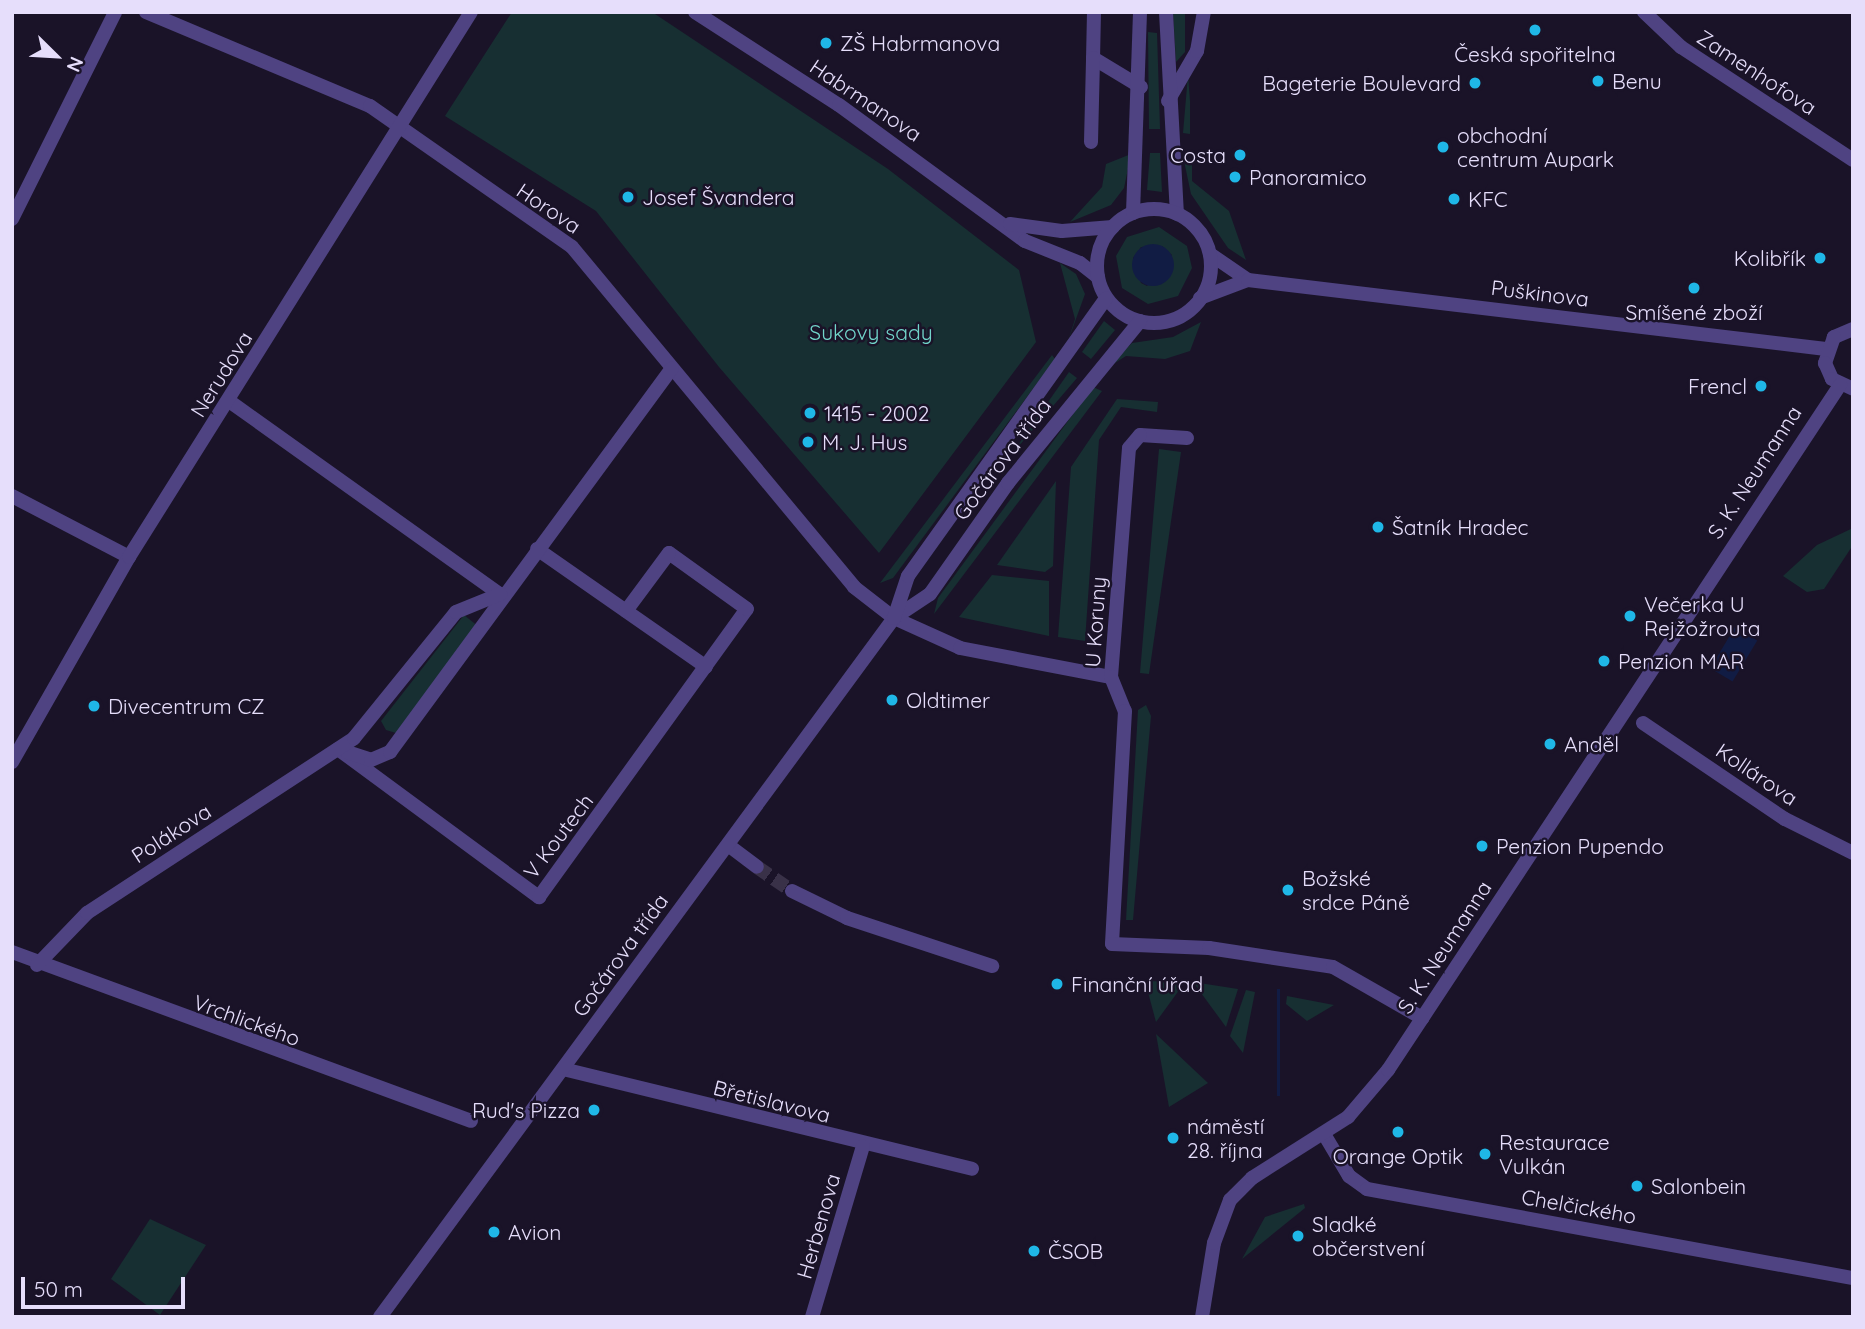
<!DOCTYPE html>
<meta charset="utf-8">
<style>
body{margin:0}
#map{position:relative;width:1865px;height:1329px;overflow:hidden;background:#1a1328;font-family:Quicksand,sans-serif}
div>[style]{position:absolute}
.green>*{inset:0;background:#172f32}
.water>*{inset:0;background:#111c44;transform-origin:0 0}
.round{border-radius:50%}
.minor-tunnel>*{height:14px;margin-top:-7px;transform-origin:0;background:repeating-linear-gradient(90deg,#393148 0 14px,transparent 0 21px)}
.minor>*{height:14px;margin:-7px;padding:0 7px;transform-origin:7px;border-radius:7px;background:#4f4382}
.tertiary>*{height:14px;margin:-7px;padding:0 7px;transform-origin:7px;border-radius:7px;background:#4f4382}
.tertiary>.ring{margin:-7px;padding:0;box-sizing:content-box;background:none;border:14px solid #4f4382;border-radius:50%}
.dots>*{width:19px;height:19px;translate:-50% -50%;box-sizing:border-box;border:4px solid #1a1328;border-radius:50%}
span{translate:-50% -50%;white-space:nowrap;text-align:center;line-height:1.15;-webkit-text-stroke:5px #1a1328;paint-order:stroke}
.poi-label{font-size:21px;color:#e6defb}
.left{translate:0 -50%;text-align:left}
.right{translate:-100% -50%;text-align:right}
.street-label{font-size:21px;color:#e6defb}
.park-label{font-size:21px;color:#71d5ca}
.frame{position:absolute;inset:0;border:14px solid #e6defb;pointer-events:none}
.north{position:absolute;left:21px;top:21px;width:70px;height:70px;-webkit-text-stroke:5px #1a1328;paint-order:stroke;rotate:114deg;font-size:19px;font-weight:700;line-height:28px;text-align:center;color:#e6defb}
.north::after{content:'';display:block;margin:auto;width:24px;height:32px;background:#e6defb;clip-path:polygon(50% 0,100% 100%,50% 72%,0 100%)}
.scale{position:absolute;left:21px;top:1277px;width:164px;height:32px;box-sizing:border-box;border:4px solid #e6defb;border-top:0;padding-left:9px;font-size:21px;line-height:24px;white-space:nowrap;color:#e6defb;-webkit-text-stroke:5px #1a1328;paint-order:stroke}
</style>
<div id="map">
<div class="green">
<div style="clip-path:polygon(512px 12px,652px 12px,888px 169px,1019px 270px,1036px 342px,879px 553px,719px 367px,596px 211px,445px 116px)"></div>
<div style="clip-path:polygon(1173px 12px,1185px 12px,1185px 52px,1176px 62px)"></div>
<div style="clip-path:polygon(1148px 32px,1157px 33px,1160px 129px,1149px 129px)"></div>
<div style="clip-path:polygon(1188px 75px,1190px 101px,1190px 134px,1183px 133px)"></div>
<div style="clip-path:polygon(1150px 153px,1160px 153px,1162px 192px,1147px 190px)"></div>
<div style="clip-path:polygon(1131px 154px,1124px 188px,1111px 205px,1070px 222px,1102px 187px,1106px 164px)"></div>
<div style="clip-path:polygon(1183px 156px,1192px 165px,1192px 181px,1229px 211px,1246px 260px,1228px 248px,1191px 194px)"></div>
<div style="clip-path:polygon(evenodd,1159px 227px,1187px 246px,1192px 268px,1178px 296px,1148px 304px,1122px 288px,1116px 256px,1127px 237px,1159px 227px,1162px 246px,1172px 255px,1147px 286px,1141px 283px,1133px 258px,1141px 247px,1162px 246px)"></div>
<div style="clip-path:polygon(1060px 263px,1076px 274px,1085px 294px,1068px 341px,1075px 319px)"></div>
<div style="clip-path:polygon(1104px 321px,1115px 330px,1091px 359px,1082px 352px)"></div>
<div style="clip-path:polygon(1201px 322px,1190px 351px,1165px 359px,1126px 356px,1107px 368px,1132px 343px,1173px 337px)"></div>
<div style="clip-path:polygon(1052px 355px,1055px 359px,893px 578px,880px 583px)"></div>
<div style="clip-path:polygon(1069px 372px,1077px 378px,1018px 447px,1018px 445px)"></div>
<div style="clip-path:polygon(1093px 387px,1102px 391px,934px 614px,938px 598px)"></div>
<div style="clip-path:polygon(1117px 399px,1158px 402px,1157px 412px,1121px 407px,1099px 440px,1085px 641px,1058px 637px,1071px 467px)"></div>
<div style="clip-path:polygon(1159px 449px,1181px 452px,1149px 674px,1140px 673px)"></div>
<div style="clip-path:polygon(1056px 481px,1053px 566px,1045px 572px,997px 565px)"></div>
<div style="clip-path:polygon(1853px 528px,1853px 545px,1824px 589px,1807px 592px,1783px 576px,1817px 545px)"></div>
<div style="clip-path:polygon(992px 575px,1049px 581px,1049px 636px,959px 617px)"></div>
<div style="clip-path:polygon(464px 615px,479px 627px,396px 733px,386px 730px,381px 721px)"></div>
<div style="clip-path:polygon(1146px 705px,1151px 716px,1133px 920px,1126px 920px,1138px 710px)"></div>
<div style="clip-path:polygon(1145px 981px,1185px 982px,1156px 1022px)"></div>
<div style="clip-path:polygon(1193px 982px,1238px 989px,1226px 1027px)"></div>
<div style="clip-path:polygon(1246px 990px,1255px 992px,1243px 1053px,1230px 1036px)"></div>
<div style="clip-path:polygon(1287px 996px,1334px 1005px,1307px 1021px,1286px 1004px)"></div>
<div style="clip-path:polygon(1156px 1034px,1208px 1083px,1169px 1107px)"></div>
<div style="clip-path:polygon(1304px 1204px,1305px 1208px,1242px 1259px,1265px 1217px)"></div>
<div style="clip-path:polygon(150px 1219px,206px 1245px,160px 1315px,111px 1279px)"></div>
</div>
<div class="water">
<div class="round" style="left:1132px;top:244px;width:42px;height:42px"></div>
<div style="left:1735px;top:627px;width:26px;height:48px;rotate:31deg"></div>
<div style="left:1277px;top:989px;width:3px;height:107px"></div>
</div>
<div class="minor-tunnel">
<div style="left:757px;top:867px;width:42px;rotate:34.4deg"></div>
</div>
<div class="minor">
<div style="left:146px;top:12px;width:243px;rotate:22.8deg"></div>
<div style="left:370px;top:106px;width:246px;rotate:34.9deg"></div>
<div style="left:572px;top:247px;width:442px;rotate:50.3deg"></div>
<div style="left:854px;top:587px;width:51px;rotate:37.8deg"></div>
<div style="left:894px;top:618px;width:72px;rotate:24.4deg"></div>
<div style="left:960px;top:648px;width:154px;rotate:10.9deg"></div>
<div style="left:695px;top:12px;width:171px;rotate:32.9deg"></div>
<div style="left:839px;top:105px;width:230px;rotate:36.2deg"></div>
<div style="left:1025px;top:241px;width:59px;rotate:21.8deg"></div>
<div style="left:1080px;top:263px;width:23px;rotate:38deg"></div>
<div style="left:1094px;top:12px;width:46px;rotate:91.2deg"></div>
<div style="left:1093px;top:58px;width:56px;rotate:31.1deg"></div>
<div style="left:1644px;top:12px;width:51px;rotate:43.4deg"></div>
<div style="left:1681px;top:47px;width:206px;rotate:33.3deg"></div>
<div style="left:1168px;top:101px;width:58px;rotate:-59.9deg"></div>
<div style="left:1197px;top:51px;width:40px;rotate:-80deg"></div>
<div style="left:1091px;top:142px;width:84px;rotate:-88.6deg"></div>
<div style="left:12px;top:219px;width:231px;rotate:-63.5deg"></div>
<div style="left:1010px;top:224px;width:52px;rotate:7.7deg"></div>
<div style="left:1062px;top:231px;width:51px;rotate:-4.5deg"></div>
<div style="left:1210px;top:254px;width:46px;rotate:34.4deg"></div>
<div style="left:1200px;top:298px;width:51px;rotate:-20.6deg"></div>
<div style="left:1248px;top:280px;width:582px;rotate:6.81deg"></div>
<div style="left:1853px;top:329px;width:21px;rotate:157deg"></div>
<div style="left:1834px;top:337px;width:28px;rotate:109deg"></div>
<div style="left:1825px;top:363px;width:17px;rotate:66deg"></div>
<div style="left:1832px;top:379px;width:23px;rotate:25deg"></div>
<div style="left:229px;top:401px;width:333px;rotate:35.5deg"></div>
<div style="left:1187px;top:438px;width:47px;rotate:-176.3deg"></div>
<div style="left:1140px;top:435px;width:17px;rotate:130deg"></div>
<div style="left:1129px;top:448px;width:230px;rotate:94.5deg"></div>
<div style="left:1111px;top:677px;width:37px;rotate:68deg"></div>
<div style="left:1125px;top:711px;width:233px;rotate:93.2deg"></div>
<div style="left:1112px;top:944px;width:97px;rotate:2.4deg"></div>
<div style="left:1209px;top:948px;width:125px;rotate:8.7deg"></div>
<div style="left:1333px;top:967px;width:103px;rotate:29.8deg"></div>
<div style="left:12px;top:496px;width:132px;rotate:27.5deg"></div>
<div style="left:537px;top:549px;width:206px;rotate:34.9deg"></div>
<div style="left:1643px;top:723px;width:171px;rotate:34.1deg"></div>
<div style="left:1785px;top:819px;width:76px;rotate:26.6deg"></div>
<div style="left:338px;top:749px;width:250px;rotate:36.4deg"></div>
<div style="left:539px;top:897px;width:355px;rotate:-54.2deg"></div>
<div style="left:747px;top:609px;width:96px;rotate:-144.3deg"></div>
<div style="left:669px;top:553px;width:72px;rotate:126.6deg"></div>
<div style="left:347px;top:752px;width:25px;rotate:18deg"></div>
<div style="left:371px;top:760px;width:21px;rotate:-23deg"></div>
<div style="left:390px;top:752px;width:476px;rotate:-53.7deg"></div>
<div style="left:12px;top:762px;width:236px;rotate:-60.3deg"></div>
<div style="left:129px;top:557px;width:643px;rotate:-57.89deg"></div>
<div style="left:728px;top:845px;width:36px;rotate:37deg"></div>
<div style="left:792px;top:891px;width:61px;rotate:26.1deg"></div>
<div style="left:847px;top:918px;width:153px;rotate:18.3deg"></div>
<div style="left:12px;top:952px;width:489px;rotate:20.2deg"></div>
<div style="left:37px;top:965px;width:72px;rotate:-46.1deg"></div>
<div style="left:87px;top:913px;width:319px;rotate:-33.2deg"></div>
<div style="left:354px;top:738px;width:162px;rotate:-51deg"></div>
<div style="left:456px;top:612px;width:48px;rotate:-22.2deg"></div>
<div style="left:563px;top:1069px;width:421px;rotate:13.7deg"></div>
<div style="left:1324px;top:1134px;width:49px;rotate:59.2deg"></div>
<div style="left:1349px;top:1176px;width:22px;rotate:36deg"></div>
<div style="left:1367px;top:1189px;width:494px;rotate:10.4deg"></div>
<div style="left:812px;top:1317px;width:178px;rotate:-73.4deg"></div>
<div style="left:1202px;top:1317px;width:75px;rotate:-80.8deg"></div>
<div style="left:1214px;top:1243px;width:46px;rotate:-69.6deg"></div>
<div style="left:1230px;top:1200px;width:31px;rotate:-45deg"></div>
<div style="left:1252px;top:1178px;width:114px;rotate:-32.4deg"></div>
<div style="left:1348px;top:1117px;width:62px;rotate:-49.6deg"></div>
<div style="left:1388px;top:1070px;width:821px;rotate:-56.58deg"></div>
</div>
<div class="tertiary">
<div style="left:1166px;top:12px;width:202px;rotate:86.9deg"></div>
<div class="ring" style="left:1097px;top:209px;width:100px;height:100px"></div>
<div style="left:1133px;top:213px;width:201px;rotate:-88deg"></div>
<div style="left:894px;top:618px;width:43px;rotate:-33.7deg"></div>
<div style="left:930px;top:594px;width:136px;rotate:-54.9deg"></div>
<div style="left:1008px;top:483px;width:209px;rotate:-50.8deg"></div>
<div style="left:380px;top:1317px;width:868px;rotate:-53.67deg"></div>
<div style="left:894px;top:618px;width:44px;rotate:-71.6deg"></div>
<div style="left:908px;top:576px;width:341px;rotate:-54.5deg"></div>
</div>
<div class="dots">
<div style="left:1535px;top:30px;background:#1fb7e7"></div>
<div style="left:826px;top:43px;background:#1fb7e7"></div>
<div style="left:1598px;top:81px;background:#1fb7e7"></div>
<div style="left:1475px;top:83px;background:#1fb7e7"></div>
<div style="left:1443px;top:147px;background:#1fb7e7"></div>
<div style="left:1240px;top:155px;background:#1fb7e7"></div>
<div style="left:1235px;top:177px;background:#1fb7e7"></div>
<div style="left:628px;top:197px;background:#1fb7e7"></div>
<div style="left:1454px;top:199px;background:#1fb7e7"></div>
<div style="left:1820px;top:258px;background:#1fb7e7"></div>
<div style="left:1694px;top:288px;background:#1fb7e7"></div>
<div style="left:1761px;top:386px;background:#1fb7e7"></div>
<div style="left:810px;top:413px;background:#1fb7e7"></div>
<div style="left:808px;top:442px;background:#1fb7e7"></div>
<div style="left:1378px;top:527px;background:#1fb7e7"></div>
<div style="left:1630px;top:616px;background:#1fb7e7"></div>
<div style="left:1604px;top:661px;background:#1fb7e7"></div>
<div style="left:892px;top:700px;background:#1fb7e7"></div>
<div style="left:94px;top:706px;background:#1fb7e7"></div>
<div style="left:1550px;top:744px;background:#1fb7e7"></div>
<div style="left:1482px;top:846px;background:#1fb7e7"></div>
<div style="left:1288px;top:890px;background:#1fb7e7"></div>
<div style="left:1057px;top:984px;background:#1fb7e7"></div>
<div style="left:594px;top:1110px;background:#1fb7e7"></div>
<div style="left:1398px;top:1132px;background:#1fb7e7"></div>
<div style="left:1173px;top:1138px;background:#1fb7e7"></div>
<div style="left:1485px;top:1154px;background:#1fb7e7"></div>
<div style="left:1637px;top:1186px;background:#1fb7e7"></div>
<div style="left:494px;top:1232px;background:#1fb7e7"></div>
<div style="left:1298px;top:1236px;background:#1fb7e7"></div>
<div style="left:1034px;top:1251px;background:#1fb7e7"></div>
</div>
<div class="poi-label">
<span class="left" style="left:840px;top:43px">ZŠ Habrmanova</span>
<span style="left:1535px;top:54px">Česká spořitelna</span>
<span class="left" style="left:1612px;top:81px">Benu</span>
<span class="right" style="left:1461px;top:83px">Bageterie Boulevard</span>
<span class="left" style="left:1457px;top:147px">obchodní<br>centrum Aupark</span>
<span class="right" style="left:1226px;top:155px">Costa</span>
<span class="left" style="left:1249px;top:177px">Panoramico</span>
<span class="left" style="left:642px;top:197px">Josef Švandera</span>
<span class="left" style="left:1468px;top:199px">KFC</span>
<span class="right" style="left:1806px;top:258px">Kolibřík</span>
<span style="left:1694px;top:312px">Smíšené zboží</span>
<span class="right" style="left:1747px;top:386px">Frencl</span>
<span class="left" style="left:824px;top:413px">1415 - 2002</span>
<span class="left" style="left:822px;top:442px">M. J. Hus</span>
<span class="left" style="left:1392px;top:527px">Šatník Hradec</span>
<span class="left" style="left:1644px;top:616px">Večerka U<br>Rejžožrouta</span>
<span class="left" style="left:1618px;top:661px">Penzion MAR</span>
<span class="left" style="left:906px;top:700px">Oldtimer</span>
<span class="left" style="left:108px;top:706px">Divecentrum CZ</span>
<span class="left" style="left:1564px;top:744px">Anděl</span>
<span class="left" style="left:1496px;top:846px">Penzion Pupendo</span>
<span class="left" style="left:1302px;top:890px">Božské<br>srdce Páně</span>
<span class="left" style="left:1071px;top:984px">Finanční úřad</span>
<span class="right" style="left:580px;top:1110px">Rud's Pizza</span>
<span class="left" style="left:1187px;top:1138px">náměstí<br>28. října</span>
<span class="left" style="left:1499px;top:1154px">Restaurace<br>Vulkán</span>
<span style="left:1398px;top:1156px">Orange Optik</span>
<span class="left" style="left:1651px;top:1186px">Salonbein</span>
<span class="left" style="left:1312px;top:1236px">Sladké<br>občerstvení</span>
<span class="left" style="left:508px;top:1232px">Avion</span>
<span class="left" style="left:1048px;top:1251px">ČSOB</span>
</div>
<div class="street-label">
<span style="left:1757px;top:72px;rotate:33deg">Zamenhofova</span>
<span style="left:866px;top:100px;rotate:34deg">Habrmanova</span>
<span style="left:549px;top:208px;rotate:34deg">Horova</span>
<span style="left:1540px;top:293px;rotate:7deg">Puškinova</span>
<span style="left:221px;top:374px;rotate:-58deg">Nerudova</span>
<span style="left:1002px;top:459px;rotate:-53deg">Gočárova třída</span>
<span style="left:1754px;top:472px;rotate:-57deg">S. K. Neumanna</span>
<span style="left:1095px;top:622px;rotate:-86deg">U Koruny</span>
<span style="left:1757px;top:774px;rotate:34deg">Kollárova</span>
<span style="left:171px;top:833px;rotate:-33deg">Polákova</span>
<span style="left:558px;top:836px;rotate:-53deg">V Koutech</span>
<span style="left:1444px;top:947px;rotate:-57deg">S. K. Neumanna</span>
<span style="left:620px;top:955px;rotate:-54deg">Gočárova třída</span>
<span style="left:247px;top:1020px;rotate:20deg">Vrchlického</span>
<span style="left:772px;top:1101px;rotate:14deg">Břetislavova</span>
<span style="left:1579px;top:1206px;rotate:10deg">Chelčického</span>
<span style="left:818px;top:1226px;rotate:-74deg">Herbenova</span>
</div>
<div class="park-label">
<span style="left:871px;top:332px">Sukovy sady</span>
</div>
<div class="frame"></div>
<div class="north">N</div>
<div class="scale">50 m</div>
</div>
